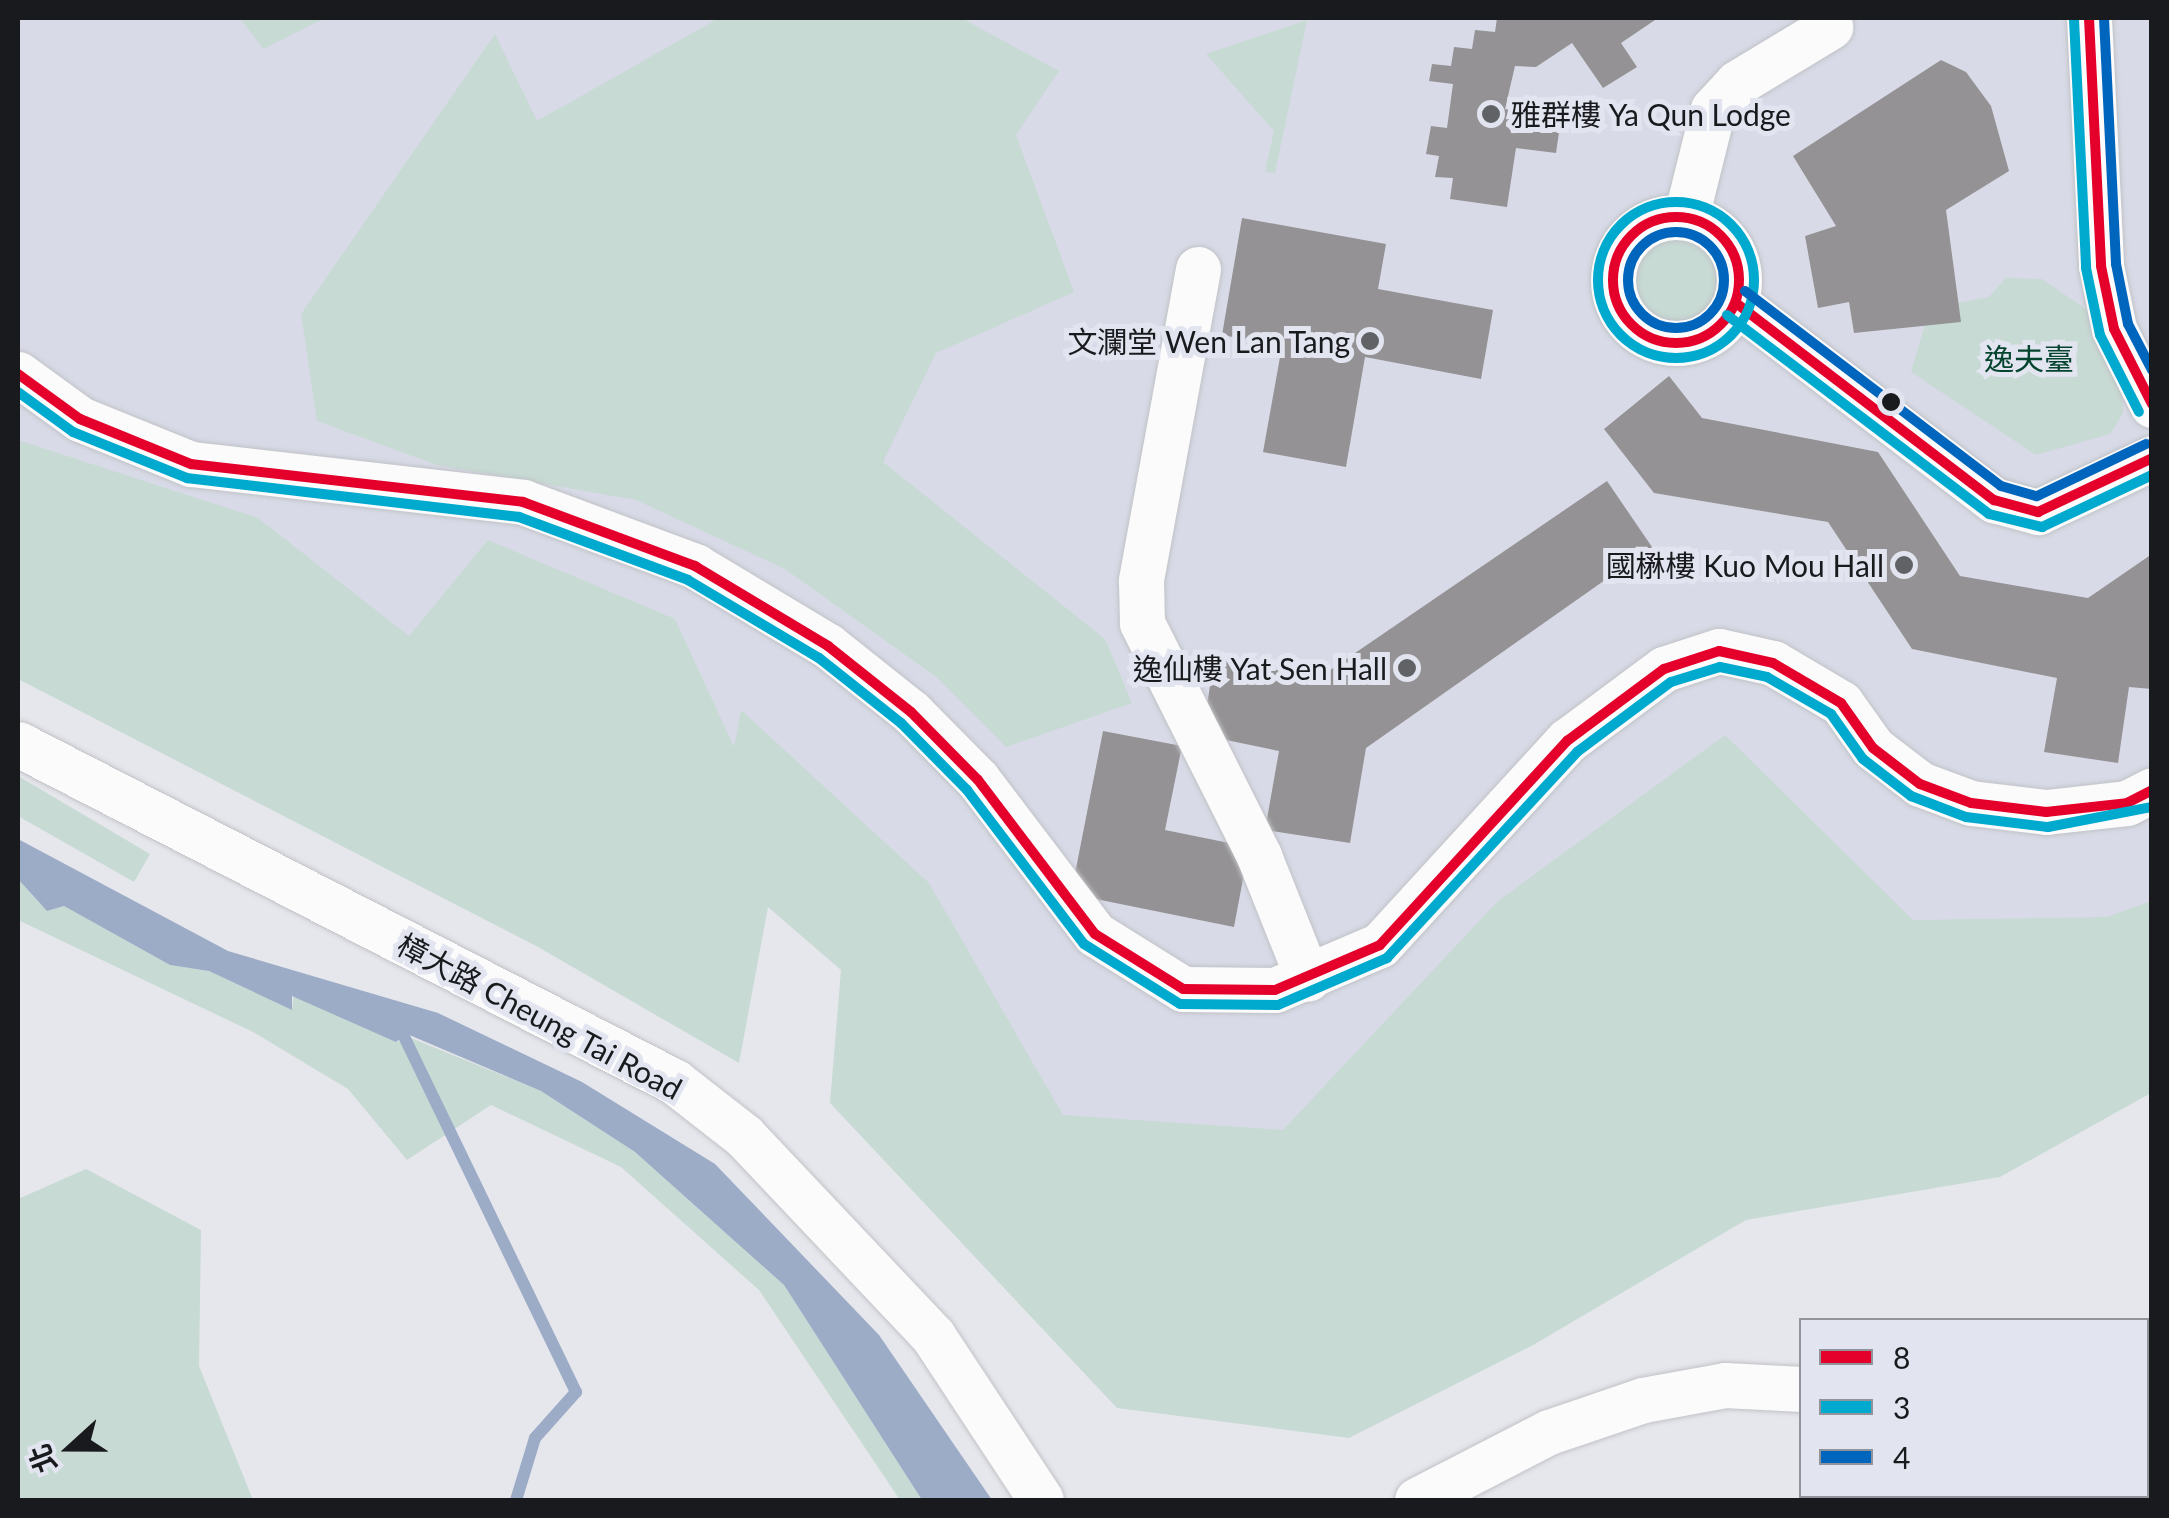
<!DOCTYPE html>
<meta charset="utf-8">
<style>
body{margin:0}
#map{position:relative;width:2169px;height:1518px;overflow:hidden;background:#e6e7ec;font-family:Lato,"Noto Sans TC",sans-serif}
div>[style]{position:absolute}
.built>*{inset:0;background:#d8dbe7}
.green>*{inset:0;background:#c7dad3}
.round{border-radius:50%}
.water>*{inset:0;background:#9cabc6}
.stream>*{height:12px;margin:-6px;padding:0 6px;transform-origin:6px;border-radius:6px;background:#9cabc6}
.building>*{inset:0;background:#949294;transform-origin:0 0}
.roads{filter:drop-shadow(0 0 2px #c1c2c7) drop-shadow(0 0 2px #c1c2c7)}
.minor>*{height:45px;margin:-22.5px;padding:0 22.5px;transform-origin:22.5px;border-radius:22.5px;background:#fbfbfc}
.minor>.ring{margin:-22.5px;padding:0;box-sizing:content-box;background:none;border:45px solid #fbfbfc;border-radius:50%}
.bus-1>*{height:10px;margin:-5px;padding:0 5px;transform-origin:5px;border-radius:5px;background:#e4002b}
.bus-1>.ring{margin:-5px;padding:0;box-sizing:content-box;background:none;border:10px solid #e4002b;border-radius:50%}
.bus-2>*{height:10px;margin:-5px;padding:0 5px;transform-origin:5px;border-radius:5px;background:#00a9ce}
.bus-2>.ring{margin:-5px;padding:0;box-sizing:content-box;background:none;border:10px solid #00a9ce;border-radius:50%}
.bus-3>*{height:10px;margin:-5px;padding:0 5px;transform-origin:5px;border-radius:5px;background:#0065bd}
.bus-3>.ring{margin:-5px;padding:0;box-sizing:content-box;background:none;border:10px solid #0065bd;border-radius:50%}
.dots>*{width:28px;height:28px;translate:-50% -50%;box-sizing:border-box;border:5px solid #e2e5f0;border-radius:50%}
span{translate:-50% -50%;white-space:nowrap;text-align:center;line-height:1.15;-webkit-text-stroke:10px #e2e5f0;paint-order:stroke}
.poi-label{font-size:30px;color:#191a1d}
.left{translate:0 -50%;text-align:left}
.right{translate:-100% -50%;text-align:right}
.park-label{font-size:30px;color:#04442e}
.street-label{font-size:30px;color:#191a1d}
.frame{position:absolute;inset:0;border:20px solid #191a1d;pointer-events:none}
.legend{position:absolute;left:1799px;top:1318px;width:350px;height:180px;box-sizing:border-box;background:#e2e5f0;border:2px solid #92949c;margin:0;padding:12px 18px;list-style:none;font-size:30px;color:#191a1d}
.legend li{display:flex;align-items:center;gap:20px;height:50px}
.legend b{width:50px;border:2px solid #92949c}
.north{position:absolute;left:20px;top:1398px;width:100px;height:100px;-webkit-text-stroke:8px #e2e5f0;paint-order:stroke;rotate:249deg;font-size:28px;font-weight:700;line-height:40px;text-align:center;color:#191a1d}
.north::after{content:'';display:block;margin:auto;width:35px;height:45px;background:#191a1d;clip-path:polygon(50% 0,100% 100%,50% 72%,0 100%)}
</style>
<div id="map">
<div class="built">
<div style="clip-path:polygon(18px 18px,2151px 18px,2151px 1045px,1033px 1195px,786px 857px,18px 470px)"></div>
</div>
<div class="green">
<div style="clip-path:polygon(240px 18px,325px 18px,263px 49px)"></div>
<div style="clip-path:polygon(719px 18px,961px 18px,1059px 71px,1016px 135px,1074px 292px,936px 353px,883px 462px,1105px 639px,1132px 703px,1006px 747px,935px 676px,785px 569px,636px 500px,437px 465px,317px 421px,301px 314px,495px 34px,537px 121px)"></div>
<div style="clip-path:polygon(1307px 20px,1275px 173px,1265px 172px,1274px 131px,1206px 54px)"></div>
<div class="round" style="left:1633px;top:235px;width:92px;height:92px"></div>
<div style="clip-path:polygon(2006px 278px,2042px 279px,2086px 309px,2122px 389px,2123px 413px,2110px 434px,2036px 455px,1911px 372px,1930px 308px,1989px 297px)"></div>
<div style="clip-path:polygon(18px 440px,258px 518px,409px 636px,488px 540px,675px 619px,734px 747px,741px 710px,929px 883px,1063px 1115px,1283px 1130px,1498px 901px,1725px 735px,1913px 920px,2107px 917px,2151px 901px,2151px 1093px,2000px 1177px,1746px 1220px,1533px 1345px,1349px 1438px,1117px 1408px,830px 1103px,841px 970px,768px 907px,739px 1063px,538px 947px,18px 679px)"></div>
<div style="clip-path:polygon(18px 776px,150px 854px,134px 882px,18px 816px)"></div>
<div style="clip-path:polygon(18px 879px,47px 911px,64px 906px,170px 965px,209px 971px,292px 1010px,294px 992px,396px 1042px,411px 1038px,541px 1091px,635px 1152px,784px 1285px,922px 1500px,900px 1500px,759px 1290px,621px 1167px,491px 1105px,407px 1160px,348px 1089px,253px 1032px,18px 920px)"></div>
<div style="clip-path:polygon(86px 1169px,201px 1230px,199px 1366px,253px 1500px,18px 1500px,18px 1199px)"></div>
</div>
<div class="water">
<div style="clip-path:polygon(18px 839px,228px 951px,438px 1013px,582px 1082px,715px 1164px,879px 1335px,992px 1500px,922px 1500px,784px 1285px,635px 1152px,541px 1091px,407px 1034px,396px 1042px,292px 996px,292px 1010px,209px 971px,170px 965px,64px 906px,47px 911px,18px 879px)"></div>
</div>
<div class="stream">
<div style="left:398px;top:1024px;width:409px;rotate:64.2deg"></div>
<div style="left:576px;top:1392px;width:62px;rotate:131.7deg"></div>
<div style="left:535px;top:1438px;width:65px;rotate:107deg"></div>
</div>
<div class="building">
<div style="clip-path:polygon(1497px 18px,1658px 18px,1621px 43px,1637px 67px,1603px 88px,1572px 43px,1536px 67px,1515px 66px,1505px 109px,1561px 119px,1556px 153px,1516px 148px,1507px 207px,1450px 199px,1453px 178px,1435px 177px,1439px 156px,1426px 154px,1431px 126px,1447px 128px,1453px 84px,1429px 81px,1432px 64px,1451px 66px,1454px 47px,1472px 49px,1475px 30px,1495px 32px)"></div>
<div style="clip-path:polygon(1941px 60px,1966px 72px,1991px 106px,2009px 171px,1946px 210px,1961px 322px,1854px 333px,1849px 302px,1818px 308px,1805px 236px,1836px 226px,1793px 156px)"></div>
<div style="clip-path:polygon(1242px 218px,1386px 244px,1378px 289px,1493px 310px,1481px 379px,1365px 357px,1346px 467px,1263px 452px,1282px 346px,1222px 335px)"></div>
<div style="clip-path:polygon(1669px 376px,1702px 418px,1878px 452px,1960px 576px,2088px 598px,2152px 554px,2152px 689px,2129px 687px,2118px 763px,2044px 752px,2057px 678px,1912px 649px,1828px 522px,1654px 493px,1604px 429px)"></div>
<div style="clip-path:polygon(1607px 481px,1652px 547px,1366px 748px,1350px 843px,1265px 830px,1279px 751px,1202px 735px,1215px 656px,1317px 679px)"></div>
<div style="clip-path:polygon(1103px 731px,1182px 746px,1165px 830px,1249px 847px,1234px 927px,1071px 894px)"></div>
<div style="left:1816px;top:1496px;width:38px;height:4px"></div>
<div style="clip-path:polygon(1877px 1496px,1917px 1496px,1911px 1500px)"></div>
</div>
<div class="roads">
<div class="minor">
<div style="left:2089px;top:18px;width:248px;rotate:87.2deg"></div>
<div style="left:2101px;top:266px;width:64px;rotate:78.3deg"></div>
<div style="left:2114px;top:329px;width:85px;rotate:63.4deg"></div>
<div class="ring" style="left:1613px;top:217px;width:81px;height:81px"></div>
<div style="left:1686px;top:217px;width:111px;rotate:-76deg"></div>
<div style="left:1713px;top:109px;width:35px;rotate:-47deg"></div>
<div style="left:1737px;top:83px;width:109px;rotate:-31.1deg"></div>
<div style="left:1198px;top:269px;width:317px;rotate:100.4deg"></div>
<div style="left:1141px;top:581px;width:42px;rotate:88.6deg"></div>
<div style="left:1142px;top:623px;width:261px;rotate:63.3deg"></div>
<div style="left:1259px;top:856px;width:132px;rotate:68.3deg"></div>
<div style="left:1736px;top:303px;width:325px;rotate:37.4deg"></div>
<div style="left:1994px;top:500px;width:46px;rotate:15.3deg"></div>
<div style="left:2038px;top:512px;width:126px;rotate:-25.3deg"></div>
<div style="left:18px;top:374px;width:77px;rotate:36deg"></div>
<div style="left:80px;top:419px;width:120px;rotate:22.1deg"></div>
<div style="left:191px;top:464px;width:334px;rotate:6.5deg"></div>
<div style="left:523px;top:502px;width:184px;rotate:20.4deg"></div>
<div style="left:695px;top:566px;width:155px;rotate:31deg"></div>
<div style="left:828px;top:646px;width:106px;rotate:38.5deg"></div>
<div style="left:911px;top:712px;width:95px;rotate:45.4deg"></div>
<div style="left:978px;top:780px;width:193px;rotate:52.8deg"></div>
<div style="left:1095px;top:934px;width:104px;rotate:32deg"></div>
<div style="left:1183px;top:989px;width:92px;rotate:0.6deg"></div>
<div style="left:1275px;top:990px;width:114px;rotate:-23.2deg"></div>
<div style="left:1380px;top:945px;width:277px;rotate:-47.5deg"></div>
<div style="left:1567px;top:741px;width:121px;rotate:-36.6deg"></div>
<div style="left:1664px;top:669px;width:58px;rotate:-18.1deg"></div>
<div style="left:1719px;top:651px;width:55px;rotate:12.5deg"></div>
<div style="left:1773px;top:663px;width:79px;rotate:30.5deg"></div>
<div style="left:1841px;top:703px;width:55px;rotate:54.6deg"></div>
<div style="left:1873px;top:748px;width:59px;rotate:37.5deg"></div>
<div style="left:1920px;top:784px;width:54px;rotate:20.4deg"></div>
<div style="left:1971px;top:803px;width:76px;rotate:6.8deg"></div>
<div style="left:2046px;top:812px;width:81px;rotate:-6.3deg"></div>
<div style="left:2127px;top:803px;width:28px;rotate:-27deg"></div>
<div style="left:18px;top:744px;width:739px;rotate:27.22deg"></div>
<div style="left:675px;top:1082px;width:88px;rotate:38deg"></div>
<div style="left:744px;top:1136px;width:275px;rotate:46.6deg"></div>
<div style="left:933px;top:1336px;width:196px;rotate:56.6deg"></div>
<div style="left:2102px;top:1496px;width:23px;rotate:10deg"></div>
<div style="left:1417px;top:1500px;width:148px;rotate:-27.3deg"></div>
<div style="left:1549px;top:1432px;width:99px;rotate:-18.8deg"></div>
<div style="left:1643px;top:1400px;width:83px;rotate:-10.4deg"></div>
<div style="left:1725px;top:1385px;width:77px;rotate:3deg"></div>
</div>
</div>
<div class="bus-1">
<div style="left:2089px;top:18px;width:248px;rotate:87.2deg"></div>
<div style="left:2101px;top:266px;width:64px;rotate:78.3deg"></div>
<div style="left:2114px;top:329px;width:84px;rotate:63.1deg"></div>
<div class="ring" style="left:1613px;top:217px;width:116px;height:116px"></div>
<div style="left:1736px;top:303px;width:325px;rotate:37.4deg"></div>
<div style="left:1994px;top:500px;width:46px;rotate:15.3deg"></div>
<div style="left:2038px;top:512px;width:126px;rotate:-25.3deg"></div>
<div style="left:18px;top:374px;width:77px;rotate:36deg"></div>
<div style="left:80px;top:419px;width:120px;rotate:22.1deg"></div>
<div style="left:191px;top:464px;width:334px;rotate:6.5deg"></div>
<div style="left:523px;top:502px;width:184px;rotate:20.4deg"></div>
<div style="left:695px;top:566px;width:155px;rotate:31deg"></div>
<div style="left:828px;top:646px;width:106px;rotate:38.5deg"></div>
<div style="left:911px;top:712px;width:95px;rotate:45.4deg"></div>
<div style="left:978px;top:780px;width:193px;rotate:52.8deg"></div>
<div style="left:1095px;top:934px;width:104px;rotate:32deg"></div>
<div style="left:1183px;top:989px;width:92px;rotate:0.6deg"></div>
<div style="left:1275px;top:990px;width:114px;rotate:-23.2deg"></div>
<div style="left:1380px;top:945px;width:277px;rotate:-47.5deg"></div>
<div style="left:1567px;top:741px;width:121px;rotate:-36.6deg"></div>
<div style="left:1664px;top:669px;width:58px;rotate:-18.1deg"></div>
<div style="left:1719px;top:651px;width:55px;rotate:12.5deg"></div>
<div style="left:1773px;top:663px;width:79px;rotate:30.5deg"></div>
<div style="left:1841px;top:703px;width:55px;rotate:54.6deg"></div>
<div style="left:1873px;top:748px;width:59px;rotate:37.5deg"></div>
<div style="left:1920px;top:784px;width:54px;rotate:20.4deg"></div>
<div style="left:1971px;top:803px;width:76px;rotate:6.8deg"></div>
<div style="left:2046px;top:812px;width:81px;rotate:-6.3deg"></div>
<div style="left:2127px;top:803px;width:28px;rotate:-27deg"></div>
</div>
<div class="bus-2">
<div style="left:2074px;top:19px;width:249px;rotate:87.2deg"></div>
<div style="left:2086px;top:268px;width:68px;rotate:78.2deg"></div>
<div style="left:2100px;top:335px;width:86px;rotate:63.1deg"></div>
<div class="ring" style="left:1598px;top:202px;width:146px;height:146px"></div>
<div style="left:1727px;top:315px;width:329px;rotate:37.2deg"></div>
<div style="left:1989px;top:514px;width:55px;rotate:13.8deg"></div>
<div style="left:2042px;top:527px;width:122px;rotate:-25.3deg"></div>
<div style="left:18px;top:392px;width:68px;rotate:36deg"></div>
<div style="left:73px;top:432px;width:123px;rotate:22deg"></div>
<div style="left:187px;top:478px;width:334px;rotate:6.7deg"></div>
<div style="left:519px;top:517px;width:180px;rotate:20.4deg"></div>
<div style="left:688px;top:580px;width:152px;rotate:30.8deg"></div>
<div style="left:819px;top:658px;width:105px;rotate:38.4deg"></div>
<div style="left:901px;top:723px;width:94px;rotate:45.4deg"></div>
<div style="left:967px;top:790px;width:193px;rotate:52.8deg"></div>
<div style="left:1084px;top:944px;width:113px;rotate:32deg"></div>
<div style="left:1180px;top:1004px;width:98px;rotate:0.6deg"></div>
<div style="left:1278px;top:1005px;width:119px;rotate:-23.3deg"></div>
<div style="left:1387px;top:958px;width:280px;rotate:-47.3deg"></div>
<div style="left:1577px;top:752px;width:117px;rotate:-36.7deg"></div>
<div style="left:1671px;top:682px;width:51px;rotate:-17deg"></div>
<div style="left:1720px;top:667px;width:48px;rotate:12deg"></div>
<div style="left:1767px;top:677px;width:74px;rotate:30deg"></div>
<div style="left:1831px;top:714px;width:55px;rotate:54.6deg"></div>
<div style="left:1863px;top:759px;width:61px;rotate:37.6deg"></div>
<div style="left:1911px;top:796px;width:59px;rotate:20.9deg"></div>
<div style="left:1966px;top:817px;width:83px;rotate:7deg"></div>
<div style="left:2048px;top:827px;width:106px;rotate:-10.9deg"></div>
</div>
<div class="bus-3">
<div style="left:2104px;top:18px;width:246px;rotate:87.2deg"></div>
<div style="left:2116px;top:264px;width:61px;rotate:78.7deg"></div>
<div style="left:2128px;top:324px;width:52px;rotate:62.4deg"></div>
<div class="ring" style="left:1628px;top:232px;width:86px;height:86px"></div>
<div style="left:1745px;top:291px;width:322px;rotate:37.3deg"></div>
<div style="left:2001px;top:486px;width:37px;rotate:16deg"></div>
<div style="left:2037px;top:496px;width:121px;rotate:-25.5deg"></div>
</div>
<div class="dots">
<div style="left:1491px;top:114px;background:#616265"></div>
<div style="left:1370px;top:341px;background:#616265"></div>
<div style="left:1891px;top:402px;background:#191a1d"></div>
<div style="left:1904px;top:565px;background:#616265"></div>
<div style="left:1407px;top:668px;background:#616265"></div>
</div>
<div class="poi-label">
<span class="left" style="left:1511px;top:114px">雅群樓 Ya Qun Lodge</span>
<span class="right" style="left:1350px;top:341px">文瀾堂 Wen Lan Tang</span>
<span class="right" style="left:1884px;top:565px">國楙樓 Kuo Mou Hall</span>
<span class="right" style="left:1387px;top:668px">逸仙樓 Yat Sen Hall</span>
</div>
<div class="park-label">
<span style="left:2029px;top:358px">逸夫臺</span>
</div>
<div class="street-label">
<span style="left:540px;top:1016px;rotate:28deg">樟大路 Cheung Tai Road</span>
</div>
<div class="frame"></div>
<ul class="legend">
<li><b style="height:12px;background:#e4002b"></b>8</li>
<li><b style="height:12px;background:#00a9ce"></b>3</li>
<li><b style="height:12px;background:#0065bd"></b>4</li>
</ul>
<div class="north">北</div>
</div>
